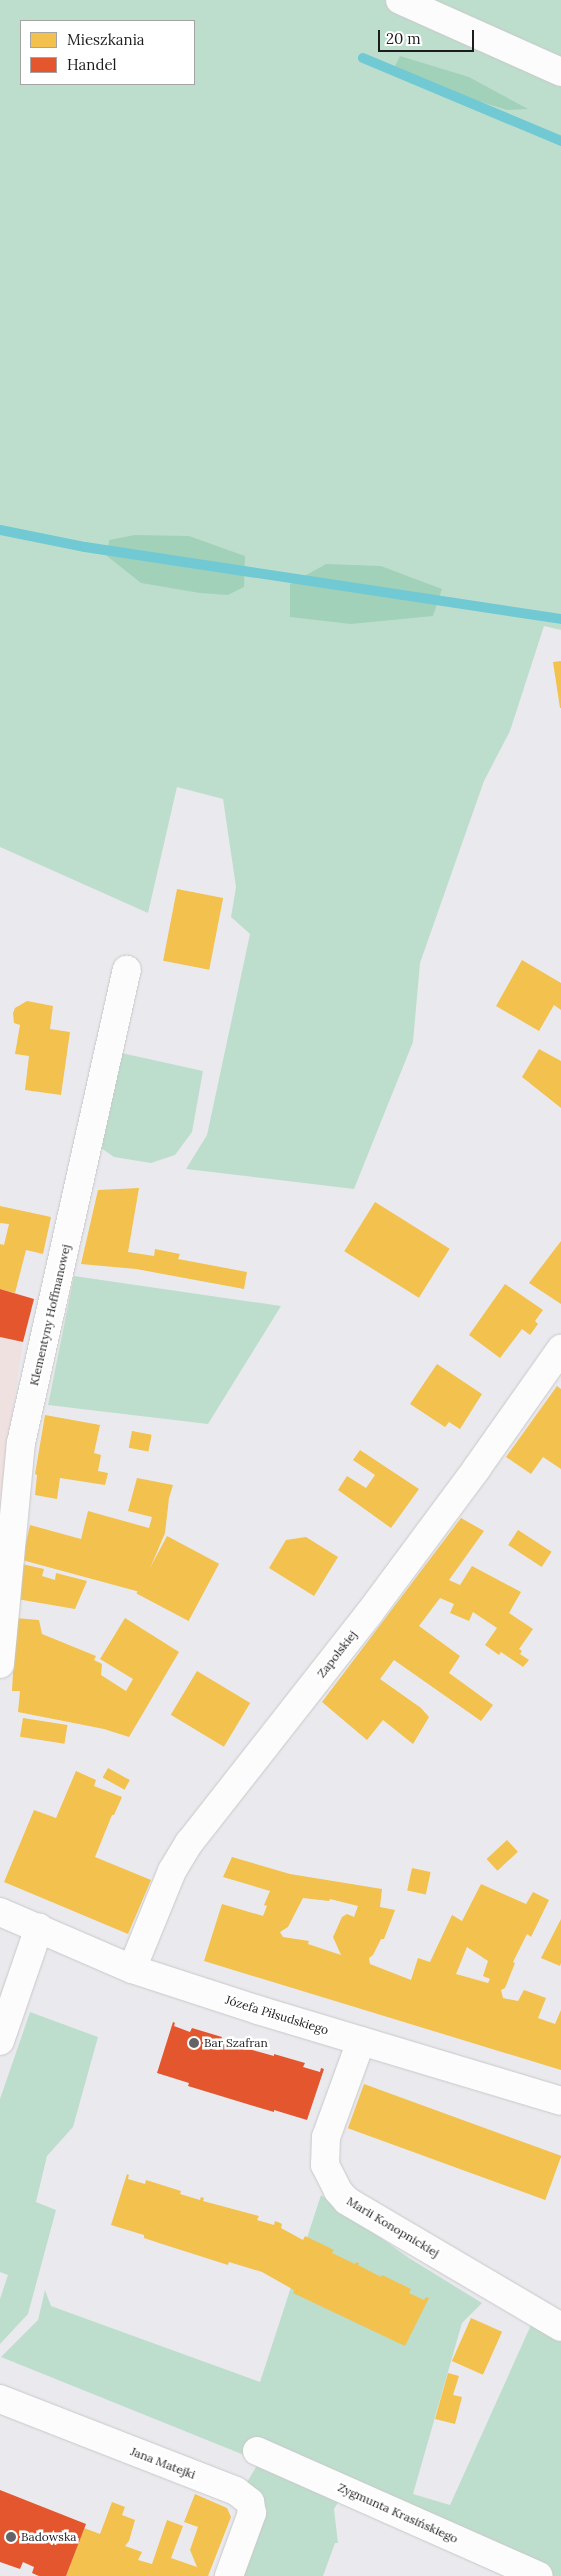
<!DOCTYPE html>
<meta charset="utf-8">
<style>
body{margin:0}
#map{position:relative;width:561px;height:2576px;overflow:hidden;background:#eaeaee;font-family:Lora,serif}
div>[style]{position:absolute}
.commercial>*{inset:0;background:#f0e1e1}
.green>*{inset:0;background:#bedecd}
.forest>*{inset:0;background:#a2d1b9}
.homes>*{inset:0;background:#f2c14e;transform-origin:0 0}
.shops>*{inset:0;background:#e4572e}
.stream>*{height:10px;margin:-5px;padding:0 5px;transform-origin:5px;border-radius:5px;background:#70c9d3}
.roads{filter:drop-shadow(0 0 1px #c8c8ca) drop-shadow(0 0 1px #c8c8ca)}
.minor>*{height:28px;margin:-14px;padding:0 14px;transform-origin:14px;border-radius:14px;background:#fcfcfc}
.tertiary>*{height:28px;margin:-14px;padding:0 14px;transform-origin:14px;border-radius:14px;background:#fcfcfc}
.dots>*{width:14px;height:14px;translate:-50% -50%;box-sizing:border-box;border:2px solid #fff;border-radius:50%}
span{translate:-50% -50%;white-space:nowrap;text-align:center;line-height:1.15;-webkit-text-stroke:5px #fff;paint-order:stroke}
.street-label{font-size:12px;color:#1c1c1e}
.poi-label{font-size:12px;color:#1c1c1e}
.left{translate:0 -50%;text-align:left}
.legend{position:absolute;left:20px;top:20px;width:175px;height:65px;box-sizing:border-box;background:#fff;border:1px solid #a4a4a5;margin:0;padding:6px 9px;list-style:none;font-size:15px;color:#1c1c1e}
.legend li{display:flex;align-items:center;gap:10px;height:25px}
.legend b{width:25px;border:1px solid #a4a4a5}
.scale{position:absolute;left:378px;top:30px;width:96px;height:22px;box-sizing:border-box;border:2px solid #1c1c1e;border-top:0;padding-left:6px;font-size:15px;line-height:18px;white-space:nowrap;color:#1c1c1e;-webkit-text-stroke:4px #fff;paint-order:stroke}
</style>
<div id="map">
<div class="commercial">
<div style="clip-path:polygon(0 1337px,23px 1342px,0 1500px)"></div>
</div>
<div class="green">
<div style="clip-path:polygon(evenodd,0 0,561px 0,561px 630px,544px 626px,510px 731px,484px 781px,420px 963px,413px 1042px,354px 1189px,186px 1169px,207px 1135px,250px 934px,231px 917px,236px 887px,223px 799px,177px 787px,148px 913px,0 847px,0 0,21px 21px,194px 21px,194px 84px,21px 84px,21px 21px)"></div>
<div style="clip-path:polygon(117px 1052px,203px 1071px,192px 1132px,175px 1155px,151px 1163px,114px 1157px,101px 1148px,100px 1138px)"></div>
<div style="clip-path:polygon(74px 1276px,281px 1306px,208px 1424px,48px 1405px)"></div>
<div style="clip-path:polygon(30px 2012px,98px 2037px,73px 2127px,47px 2156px,36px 2202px,56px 2210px,28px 2314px,0 2344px,0 2299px,8px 2275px,0 2272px,0 2099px)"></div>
<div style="clip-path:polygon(321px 2195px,409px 2258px,482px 2303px,462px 2323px,413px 2494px,450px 2505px,531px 2325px,561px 2341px,561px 2576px,513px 2576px,341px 2498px,334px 2509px,338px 2543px,335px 2543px,323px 2576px,241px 2576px,267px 2511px,264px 2505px,243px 2489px,256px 2467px,244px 2455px,1px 2357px,38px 2320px,45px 2290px,51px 2306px,260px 2382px)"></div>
</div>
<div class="forest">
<div style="clip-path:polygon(400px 56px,469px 77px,528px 109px,507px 110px,391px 74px)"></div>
<div style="clip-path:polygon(135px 535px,189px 536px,245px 556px,244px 587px,228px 595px,200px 593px,141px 583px,107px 556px,109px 540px)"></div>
<div style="clip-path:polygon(326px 564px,381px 566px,442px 589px,433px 616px,351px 624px,290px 617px,290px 584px)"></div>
</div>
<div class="homes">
<div style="clip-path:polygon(561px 661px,561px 708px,560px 708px,553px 662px)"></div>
<div style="left:177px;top:889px;width:47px;height:73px;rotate:11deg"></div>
<div style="clip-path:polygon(522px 960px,561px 983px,561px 1010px,554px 1005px,539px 1031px,496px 1006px)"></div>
<div style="clip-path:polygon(27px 1001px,53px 1006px,50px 1029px,70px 1032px,61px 1095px,25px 1090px,29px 1056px,15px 1054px,20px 1025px,14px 1023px,13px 1013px,15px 1008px)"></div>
<div style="clip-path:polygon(539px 1049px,561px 1061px,561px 1108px,522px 1077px)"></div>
<div style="clip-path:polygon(139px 1188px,128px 1252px,154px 1256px,155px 1249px,180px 1254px,178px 1259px,247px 1272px,244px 1289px,136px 1269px,81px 1264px,98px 1190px)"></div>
<div style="left:375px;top:1202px;width:88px;height:58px;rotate:32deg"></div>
<div style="clip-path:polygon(0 1206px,51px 1217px,43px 1254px,26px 1250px,15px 1293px,0 1289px,0 1244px,4px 1245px,9px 1224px,0 1223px)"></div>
<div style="clip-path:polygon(561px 1241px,561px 1304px,529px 1283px)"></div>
<div style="clip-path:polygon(505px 1284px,543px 1310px,535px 1321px,538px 1324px,530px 1335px,522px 1329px,500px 1358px,469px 1335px)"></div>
<div style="clip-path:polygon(437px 1364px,482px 1394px,460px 1429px,449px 1422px,445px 1427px,410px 1404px)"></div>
<div style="clip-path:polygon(557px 1386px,561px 1389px,561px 1469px,543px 1457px,531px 1474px,506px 1457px)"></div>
<div style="clip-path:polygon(45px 1415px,100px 1425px,94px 1453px,101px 1455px,98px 1471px,108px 1473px,105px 1485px,60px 1478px,57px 1499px,35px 1495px,37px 1475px,35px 1474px)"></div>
<div style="left:132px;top:1431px;width:20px;height:17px;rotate:11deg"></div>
<div style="clip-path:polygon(360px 1450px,419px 1489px,391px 1528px,338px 1490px,347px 1476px,366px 1488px,375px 1475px,353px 1460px)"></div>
<div style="clip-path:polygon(137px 1478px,173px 1485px,169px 1498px,165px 1533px,140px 1592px,22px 1560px,30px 1525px,81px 1539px,88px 1511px,149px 1528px,152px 1517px,128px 1511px)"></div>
<div style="clip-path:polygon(461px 1518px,484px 1531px,449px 1580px,460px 1585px,472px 1566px,521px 1592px,509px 1613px,533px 1629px,519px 1649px,522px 1651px,520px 1654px,529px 1660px,523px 1667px,501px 1652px,499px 1655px,485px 1645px,497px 1628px,473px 1612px,469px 1621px,450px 1613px,454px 1604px,440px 1598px,419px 1626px,460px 1656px,449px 1673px,493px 1705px,481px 1721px,394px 1660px,380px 1679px,421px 1708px,429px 1717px,413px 1744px,383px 1720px,367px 1740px,322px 1702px)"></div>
<div style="left:518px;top:1530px;width:40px;height:18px;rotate:33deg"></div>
<div style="left:167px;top:1536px;width:59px;height:65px;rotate:28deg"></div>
<div style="clip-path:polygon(306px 1537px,338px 1557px,314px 1596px,269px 1568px,286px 1540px)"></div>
<div style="clip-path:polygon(22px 1564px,44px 1569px,42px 1576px,55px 1580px,56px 1573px,87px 1581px,75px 1609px,17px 1599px)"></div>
<div style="clip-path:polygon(16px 1618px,39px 1620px,42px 1634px,96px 1656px,94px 1660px,102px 1664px,101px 1675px,126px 1691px,133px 1679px,100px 1659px,125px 1618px,179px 1652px,129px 1737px,104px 1729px,18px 1712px,20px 1691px,12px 1691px)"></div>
<div style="left:197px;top:1671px;width:62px;height:51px;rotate:31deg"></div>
<div style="left:23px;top:1718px;width:45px;height:19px;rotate:9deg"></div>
<div style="left:108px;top:1768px;width:25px;height:11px;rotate:29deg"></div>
<div style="clip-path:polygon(76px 1771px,96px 1780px,94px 1786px,122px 1797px,114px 1815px,112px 1815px,95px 1857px,151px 1880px,128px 1934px,4px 1882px,34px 1810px,56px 1818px)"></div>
<div style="left:507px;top:1840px;width:16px;height:28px;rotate:47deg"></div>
<div style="clip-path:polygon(evenodd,232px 1857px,290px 1874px,382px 1889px,380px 1907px,395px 1910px,384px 1939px,381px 1939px,373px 1955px,369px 1958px,370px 1964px,411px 1980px,418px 1958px,430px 1962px,452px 1915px,462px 1921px,481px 1884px,526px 1904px,533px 1892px,549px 1900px,531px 1937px,527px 1934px,513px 1962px,515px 1963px,505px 1988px,501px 1990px,503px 1998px,518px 2001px,524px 1990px,546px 1998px,538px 2018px,555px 2024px,561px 2010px,561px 2070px,204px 1961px,222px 1904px,263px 1916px,267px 1906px,264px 1905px,270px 1891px,223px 1877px,232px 1857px,303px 1898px,329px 1901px,330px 1899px,358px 1906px,354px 1917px,347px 1914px,342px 1917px,333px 1937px,341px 1955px,308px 1944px,309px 1941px,283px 1937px,280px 1932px,288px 1927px,303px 1898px,232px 1857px,467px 1947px,488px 1961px,483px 1976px,490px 1979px,488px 1983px,456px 1974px,467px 1947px)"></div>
<div style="left:412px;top:1868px;width:19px;height:23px;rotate:12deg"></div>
<div style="clip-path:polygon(561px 1919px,561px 1963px,560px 1966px,541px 1958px)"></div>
<div style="left:364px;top:2084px;width:210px;height:47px;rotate:20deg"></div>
<div style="clip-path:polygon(127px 2174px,129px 2175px,128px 2179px,145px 2184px,146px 2180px,181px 2191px,180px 2194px,200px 2200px,201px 2197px,204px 2198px,203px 2201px,259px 2216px,257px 2220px,274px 2225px,275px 2221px,278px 2222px,282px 2224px,281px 2228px,303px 2240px,305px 2236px,334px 2250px,332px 2253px,355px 2264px,357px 2262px,359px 2263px,358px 2265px,381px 2277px,382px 2275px,411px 2289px,409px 2293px,424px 2300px,426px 2297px,429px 2298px,405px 2346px,293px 2293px,294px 2290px,262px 2272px,229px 2262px,228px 2265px,159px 2243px,144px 2238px,144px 2235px,111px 2225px)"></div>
<div style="left:471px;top:2318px;width:34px;height:47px;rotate:24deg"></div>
<div style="clip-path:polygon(448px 2373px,459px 2376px,453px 2395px,462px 2397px,455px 2424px,435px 2419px)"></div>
<div style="clip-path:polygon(195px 2494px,227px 2508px,231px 2517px,208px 2576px,66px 2576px,84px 2528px,100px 2534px,112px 2502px,125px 2507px,122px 2515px,135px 2520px,129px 2541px,125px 2546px,142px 2552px,138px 2560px,152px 2564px,167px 2520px,183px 2526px,171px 2558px,197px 2567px,190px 2550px,198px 2527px,184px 2522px)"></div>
</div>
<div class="shops">
<div style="clip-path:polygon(0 1289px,34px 1299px,23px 1342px,0 1337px)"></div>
<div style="clip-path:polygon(173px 2022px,175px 2023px,174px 2026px,190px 2032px,192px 2028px,222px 2037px,221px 2040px,246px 2048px,247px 2045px,250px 2046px,249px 2049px,274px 2056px,274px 2054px,305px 2063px,303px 2067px,320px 2072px,321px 2068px,324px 2069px,307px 2120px,274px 2110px,274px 2112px,257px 2107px,188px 2086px,189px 2083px,157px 2073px)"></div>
<div style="clip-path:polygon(0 2490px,86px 2524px,66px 2576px,39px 2576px,32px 2573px,34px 2567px,23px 2562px,20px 2569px,0 2562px)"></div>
</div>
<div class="stream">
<div style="left:363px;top:58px;width:215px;rotate:22.7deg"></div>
<div style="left:0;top:530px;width:87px;rotate:11.3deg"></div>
<div style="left:85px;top:547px;width:481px;rotate:8.6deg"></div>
</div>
<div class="roads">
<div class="minor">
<div style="left:400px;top:0;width:176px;rotate:24.1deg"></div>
<div style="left:0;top:1664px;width:222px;rotate:-84.6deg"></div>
<div style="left:21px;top:1443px;width:485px;rotate:-77.4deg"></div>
<div style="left:132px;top:1969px;width:106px;rotate:-67.8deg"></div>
<div style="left:172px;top:1871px;width:33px;rotate:-59deg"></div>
<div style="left:189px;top:1843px;width:290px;rotate:-51.9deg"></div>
<div style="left:368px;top:1615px;width:183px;rotate:-53.4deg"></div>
<div style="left:477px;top:1468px;width:146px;rotate:-54.8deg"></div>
<div style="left:0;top:2041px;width:120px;rotate:-71deg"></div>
<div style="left:361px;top:2041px;width:102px;rotate:110deg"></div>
<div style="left:326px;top:2137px;width:28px;rotate:92deg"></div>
<div style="left:325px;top:2165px;width:29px;rotate:63deg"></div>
<div style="left:338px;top:2191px;width:13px;rotate:48deg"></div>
<div style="left:347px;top:2201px;width:248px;rotate:30.5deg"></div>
<div style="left:0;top:2399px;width:253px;rotate:21.3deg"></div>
<div style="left:236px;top:2491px;width:18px;rotate:38deg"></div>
<div style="left:250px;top:2502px;width:11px;rotate:80deg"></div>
<div style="left:252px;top:2513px;width:67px;rotate:110.1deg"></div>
<div style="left:257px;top:2451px;width:308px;rotate:23.9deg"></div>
</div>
<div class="tertiary">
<div style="left:0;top:1912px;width:144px;rotate:23.4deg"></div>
<div style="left:132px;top:1969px;width:133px;rotate:18deg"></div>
<div style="left:258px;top:2010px;width:316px;rotate:16.7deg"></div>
</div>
</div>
<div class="dots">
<div style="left:194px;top:2043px;background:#646467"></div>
<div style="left:11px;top:2537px;background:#646467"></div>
</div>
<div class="street-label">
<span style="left:50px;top:1315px;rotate:-77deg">Klementyny Hoffmanowej</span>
<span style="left:337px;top:1654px;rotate:-52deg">Zapolskiej</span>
<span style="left:277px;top:2015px;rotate:17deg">Józefa Piłsudskiego</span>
<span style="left:393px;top:2227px;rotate:31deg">Marii Konopnickiej</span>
<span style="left:163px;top:2463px;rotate:21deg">Jana Matejki</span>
<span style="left:398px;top:2513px;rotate:24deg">Zygmunta Krasińskiego</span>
</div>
<div class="poi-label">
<span class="left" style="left:204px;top:2043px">Bar Szafran</span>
<span class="left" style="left:21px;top:2537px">Badowska</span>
</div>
<ul class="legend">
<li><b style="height:14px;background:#f2c14e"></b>Mieszkania</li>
<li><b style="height:14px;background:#e4572e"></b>Handel</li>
</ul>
<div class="scale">20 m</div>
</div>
